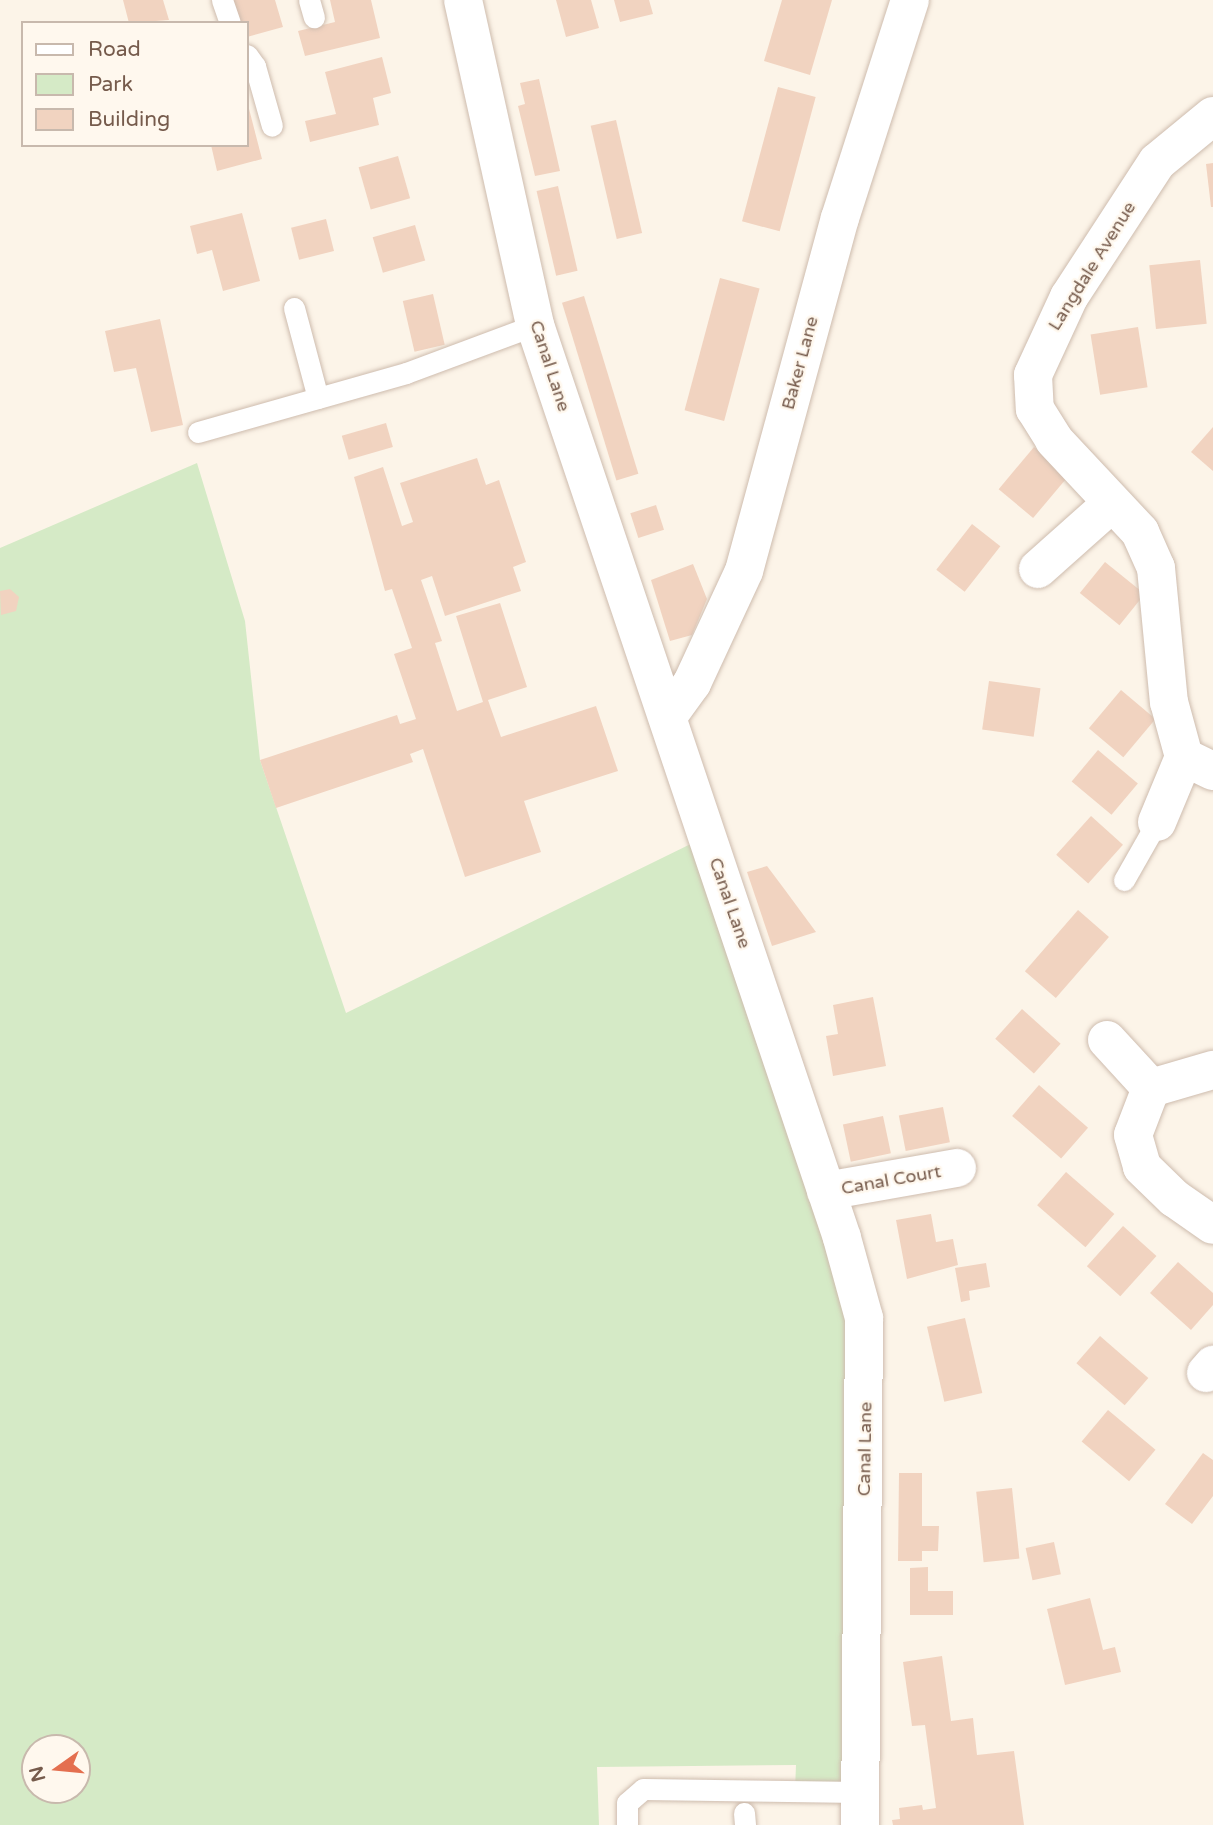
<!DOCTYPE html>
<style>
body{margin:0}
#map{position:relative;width:1213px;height:1825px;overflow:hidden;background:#fcf4e8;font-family:"Varela Round",sans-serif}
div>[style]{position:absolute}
.green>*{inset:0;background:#d5eac6}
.building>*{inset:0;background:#f1d3c0;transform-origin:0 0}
.roads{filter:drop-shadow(0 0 2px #cebcae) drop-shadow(0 0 2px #cebcae)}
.lane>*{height:21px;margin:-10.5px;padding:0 10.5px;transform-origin:10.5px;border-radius:10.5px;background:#fff}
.street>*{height:38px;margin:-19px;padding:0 19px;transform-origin:19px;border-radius:19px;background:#fff}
.secondary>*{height:38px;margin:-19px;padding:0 19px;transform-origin:19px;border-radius:19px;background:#fff}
span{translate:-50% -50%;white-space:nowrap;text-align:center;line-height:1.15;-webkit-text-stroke:5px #fff8ee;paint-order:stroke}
.street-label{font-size:18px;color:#765b4c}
.legend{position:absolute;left:21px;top:21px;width:228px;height:126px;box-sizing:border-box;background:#fff8ee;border:2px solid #c8b9ad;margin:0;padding:9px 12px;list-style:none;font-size:21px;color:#765b4c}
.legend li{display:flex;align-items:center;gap:14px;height:35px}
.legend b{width:35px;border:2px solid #c8b9ad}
.north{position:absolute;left:21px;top:1734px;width:70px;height:70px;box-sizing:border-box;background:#fff8ee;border:2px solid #c8b9ad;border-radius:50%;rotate:255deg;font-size:19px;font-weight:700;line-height:28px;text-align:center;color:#765b4c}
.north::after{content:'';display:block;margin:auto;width:24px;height:32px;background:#e46f4f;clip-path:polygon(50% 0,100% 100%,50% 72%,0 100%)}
</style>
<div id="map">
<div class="green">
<div style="clip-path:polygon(evenodd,197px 463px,245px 621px,260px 760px,346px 1013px,707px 836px,855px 1280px,859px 1789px,795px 1790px,796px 1765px,597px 1767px,599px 1825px,0 1825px,0 548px,197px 463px,35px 1748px,77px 1748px,77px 1790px,35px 1790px,35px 1748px)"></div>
</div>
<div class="building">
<div style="clip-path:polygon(123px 0,163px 0,169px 20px,129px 23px)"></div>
<div style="clip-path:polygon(233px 0,275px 0,283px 27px,247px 37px,247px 23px,239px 23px)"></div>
<div style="clip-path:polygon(330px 0,371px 0,380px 38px,305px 56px,298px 31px,335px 22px)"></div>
<div style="clip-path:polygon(556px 0,591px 0,599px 28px,566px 37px)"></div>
<div style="clip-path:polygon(614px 0,649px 0,653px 14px,620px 22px)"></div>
<div style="clip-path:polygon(782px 0,832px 0,810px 75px,764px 61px)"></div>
<div style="clip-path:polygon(382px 57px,391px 93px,373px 98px,379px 125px,310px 142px,305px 121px,336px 114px,325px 72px)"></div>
<div style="clip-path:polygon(539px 79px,560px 171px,535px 176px,518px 106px,525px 104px,520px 83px)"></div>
<div style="left:778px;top:87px;width:39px;height:139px;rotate:15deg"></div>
<div style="clip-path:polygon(248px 105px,262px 159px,217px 171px,211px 145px,247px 145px)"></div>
<div style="left:616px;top:120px;width:116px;height:26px;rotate:77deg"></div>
<div style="left:398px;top:156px;width:44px;height:41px;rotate:74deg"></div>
<div style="clip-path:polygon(1213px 163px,1213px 207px,1211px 207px,1206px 164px)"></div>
<div style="left:558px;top:186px;width:87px;height:22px;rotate:77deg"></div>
<div style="clip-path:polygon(242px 213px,260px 281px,223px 291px,212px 250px,197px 254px,190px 226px)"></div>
<div style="left:326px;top:219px;width:33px;height:36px;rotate:76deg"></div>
<div style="left:415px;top:225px;width:37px;height:44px;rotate:74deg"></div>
<div style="left:1200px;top:260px;width:64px;height:51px;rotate:84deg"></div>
<div style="left:720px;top:278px;width:41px;height:137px;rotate:15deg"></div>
<div style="left:433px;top:294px;width:52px;height:31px;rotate:77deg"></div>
<div style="left:584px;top:296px;width:186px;height:23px;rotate:73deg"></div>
<div style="clip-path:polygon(160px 319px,183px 425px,151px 432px,136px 368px,114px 372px,105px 331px)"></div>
<div style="left:1138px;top:327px;width:61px;height:48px;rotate:81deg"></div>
<div style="left:386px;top:423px;width:25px;height:46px;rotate:74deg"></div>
<div style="clip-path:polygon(1213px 427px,1213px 471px,1191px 452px)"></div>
<div style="left:1034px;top:447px;width:45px;height:55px;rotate:40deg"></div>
<div style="clip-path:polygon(477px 458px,486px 485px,499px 480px,526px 562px,513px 567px,521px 591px,445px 616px,432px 576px,421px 580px,442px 641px,435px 643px,457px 711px,483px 702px,456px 616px,500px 603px,527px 687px,488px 700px,501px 737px,596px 706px,618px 771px,524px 801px,541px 852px,465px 877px,423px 749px,410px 754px,413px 762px,276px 808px,260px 760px,397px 715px,400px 724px,416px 719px,394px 654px,412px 648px,392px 589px,385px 591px,354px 477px,383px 467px,402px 526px,413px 522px,400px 483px)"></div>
<div style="left:656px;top:505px;width:26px;height:27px;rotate:72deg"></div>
<div style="left:972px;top:524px;width:36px;height:58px;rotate:38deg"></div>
<div style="left:1105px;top:562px;width:51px;height:40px;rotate:39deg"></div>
<div style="clip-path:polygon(693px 564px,707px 599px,692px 635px,670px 641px,651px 580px)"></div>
<div style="clip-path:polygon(10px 589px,19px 597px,16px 611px,1px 615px,0 591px)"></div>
<div style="left:989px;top:681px;width:52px;height:49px;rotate:8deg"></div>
<div style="left:1121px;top:690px;width:45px;height:50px;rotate:40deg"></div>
<div style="left:1098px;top:750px;width:52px;height:41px;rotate:40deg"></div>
<div style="left:1091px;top:816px;width:43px;height:52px;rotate:42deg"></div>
<div style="clip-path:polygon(767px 866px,785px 890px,816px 932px,772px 946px,747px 872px)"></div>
<div style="left:1078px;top:910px;width:41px;height:81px;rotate:41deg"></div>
<div style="clip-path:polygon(873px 997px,886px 1066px,833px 1076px,826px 1036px,838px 1034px,833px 1005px)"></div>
<div style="left:1022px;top:1009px;width:52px;height:40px;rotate:42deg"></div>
<div style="left:1039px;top:1085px;width:65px;height:41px;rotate:41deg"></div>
<div style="left:943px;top:1107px;width:36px;height:45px;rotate:79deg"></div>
<div style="left:883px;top:1116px;width:38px;height:41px;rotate:78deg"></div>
<div style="left:1066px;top:1172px;width:64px;height:44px;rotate:41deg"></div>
<div style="clip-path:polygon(931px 1214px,936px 1242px,953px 1239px,958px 1265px,907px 1279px,896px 1220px)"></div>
<div style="left:1123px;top:1226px;width:45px;height:54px;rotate:42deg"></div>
<div style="clip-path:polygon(1178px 1262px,1213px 1293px,1213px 1305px,1191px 1330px,1150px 1293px)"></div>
<div style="clip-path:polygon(986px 1263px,990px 1287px,969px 1291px,970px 1300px,961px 1302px,955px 1268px)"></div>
<div style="left:965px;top:1318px;width:77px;height:39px;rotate:77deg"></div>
<div style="left:1100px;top:1336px;width:64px;height:36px;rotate:41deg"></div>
<div style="left:1108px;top:1410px;width:62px;height:41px;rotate:40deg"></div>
<div style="clip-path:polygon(1203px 1453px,1213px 1460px,1213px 1496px,1192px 1524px,1165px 1504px)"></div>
<div style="clip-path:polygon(899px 1473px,922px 1473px,922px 1526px,939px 1526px,938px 1551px,922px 1551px,922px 1561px,898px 1561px)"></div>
<div style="left:1012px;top:1488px;width:71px;height:36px;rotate:84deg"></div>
<div style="left:1054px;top:1542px;width:33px;height:29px;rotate:78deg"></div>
<div style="clip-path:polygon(928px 1567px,928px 1591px,953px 1591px,953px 1615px,910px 1615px,910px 1568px)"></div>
<div style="clip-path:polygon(1090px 1598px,1103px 1650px,1115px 1647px,1121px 1672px,1065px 1685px,1047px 1609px)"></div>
<div style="clip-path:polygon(942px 1656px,951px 1721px,973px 1718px,977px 1755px,1014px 1751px,1024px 1825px,893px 1825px,892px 1820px,900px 1819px,899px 1808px,922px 1805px,923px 1810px,936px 1808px,925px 1725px,912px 1726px,903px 1662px)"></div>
</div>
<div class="roads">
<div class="lane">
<div style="left:222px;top:0;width:24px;rotate:71deg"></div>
<div style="left:309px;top:0;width:18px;rotate:74deg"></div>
<div style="left:247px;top:55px;width:14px;rotate:54deg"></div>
<div style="left:255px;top:66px;width:62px;rotate:74.2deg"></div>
<div style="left:294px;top:308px;width:93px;rotate:75.1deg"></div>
<div style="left:198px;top:432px;width:216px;rotate:-15.8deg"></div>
<div style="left:406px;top:373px;width:138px;rotate:-20.4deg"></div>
<div style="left:1124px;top:880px;width:67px;rotate:-60.4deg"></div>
<div style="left:744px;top:1813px;width:12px;rotate:85deg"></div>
<div style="left:627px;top:1825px;width:22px;rotate:-90deg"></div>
<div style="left:627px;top:1803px;width:21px;rotate:-41deg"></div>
<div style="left:643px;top:1789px;width:216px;rotate:0.8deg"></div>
</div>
<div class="street">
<div style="left:1213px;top:116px;width:72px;rotate:140.6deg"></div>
<div style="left:1157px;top:162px;width:161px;rotate:123.1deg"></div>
<div style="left:1069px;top:297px;width:86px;rotate:114.8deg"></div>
<div style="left:1033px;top:375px;width:34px;rotate:87deg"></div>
<div style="left:1035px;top:409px;width:36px;rotate:58deg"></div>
<div style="left:1054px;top:440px;width:126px;rotate:46.9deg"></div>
<div style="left:1140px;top:532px;width:39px;rotate:66deg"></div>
<div style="left:1156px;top:568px;width:135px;rotate:84.5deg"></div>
<div style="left:1169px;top:702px;width:57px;rotate:74.7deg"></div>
<div style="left:1184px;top:757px;width:32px;rotate:26deg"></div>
<div style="left:1038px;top:569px;width:98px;rotate:-41.7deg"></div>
<div style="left:1157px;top:822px;width:70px;rotate:-67.4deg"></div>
<div style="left:1107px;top:1040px;width:65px;rotate:47.5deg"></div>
<div style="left:1151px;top:1088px;width:50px;rotate:111deg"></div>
<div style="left:1133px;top:1135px;width:33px;rotate:74deg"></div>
<div style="left:1142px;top:1167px;width:45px;rotate:44.1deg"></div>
<div style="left:1174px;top:1198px;width:47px;rotate:34.7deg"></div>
<div style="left:1151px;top:1088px;width:65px;rotate:-16.2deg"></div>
<div style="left:826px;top:1191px;width:133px;rotate:-10deg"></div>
<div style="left:1206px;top:1373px;width:11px;rotate:-49deg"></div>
</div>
<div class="secondary">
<div style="left:463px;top:0;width:333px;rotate:77.5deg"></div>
<div style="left:535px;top:325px;width:963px;rotate:71.41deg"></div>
<div style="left:842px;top:1238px;width:83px;rotate:74.6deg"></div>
<div style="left:864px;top:1318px;width:507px;rotate:90.45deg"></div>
<div style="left:668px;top:716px;width:41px;rotate:-54deg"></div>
<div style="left:692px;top:683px;width:123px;rotate:-65.1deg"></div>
<div style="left:744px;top:571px;width:366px;rotate:-74.8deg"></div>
<div style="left:840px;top:218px;width:229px;rotate:-72.2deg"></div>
</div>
</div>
<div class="street-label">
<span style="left:1092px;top:266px;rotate:-58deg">Langdale Avenue</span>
<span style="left:800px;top:363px;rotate:-75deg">Baker Lane</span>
<span style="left:550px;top:366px;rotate:72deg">Canal Lane</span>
<span style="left:730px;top:903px;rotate:71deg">Canal Lane</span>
<span style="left:891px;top:1180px;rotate:-10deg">Canal Court</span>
<span style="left:865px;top:1449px;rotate:-89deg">Canal Lane</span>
</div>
<ul class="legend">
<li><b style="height:9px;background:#fff"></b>Road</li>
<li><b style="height:19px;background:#d5eac6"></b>Park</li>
<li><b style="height:19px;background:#f1d3c0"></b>Building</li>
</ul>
<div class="north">N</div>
</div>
